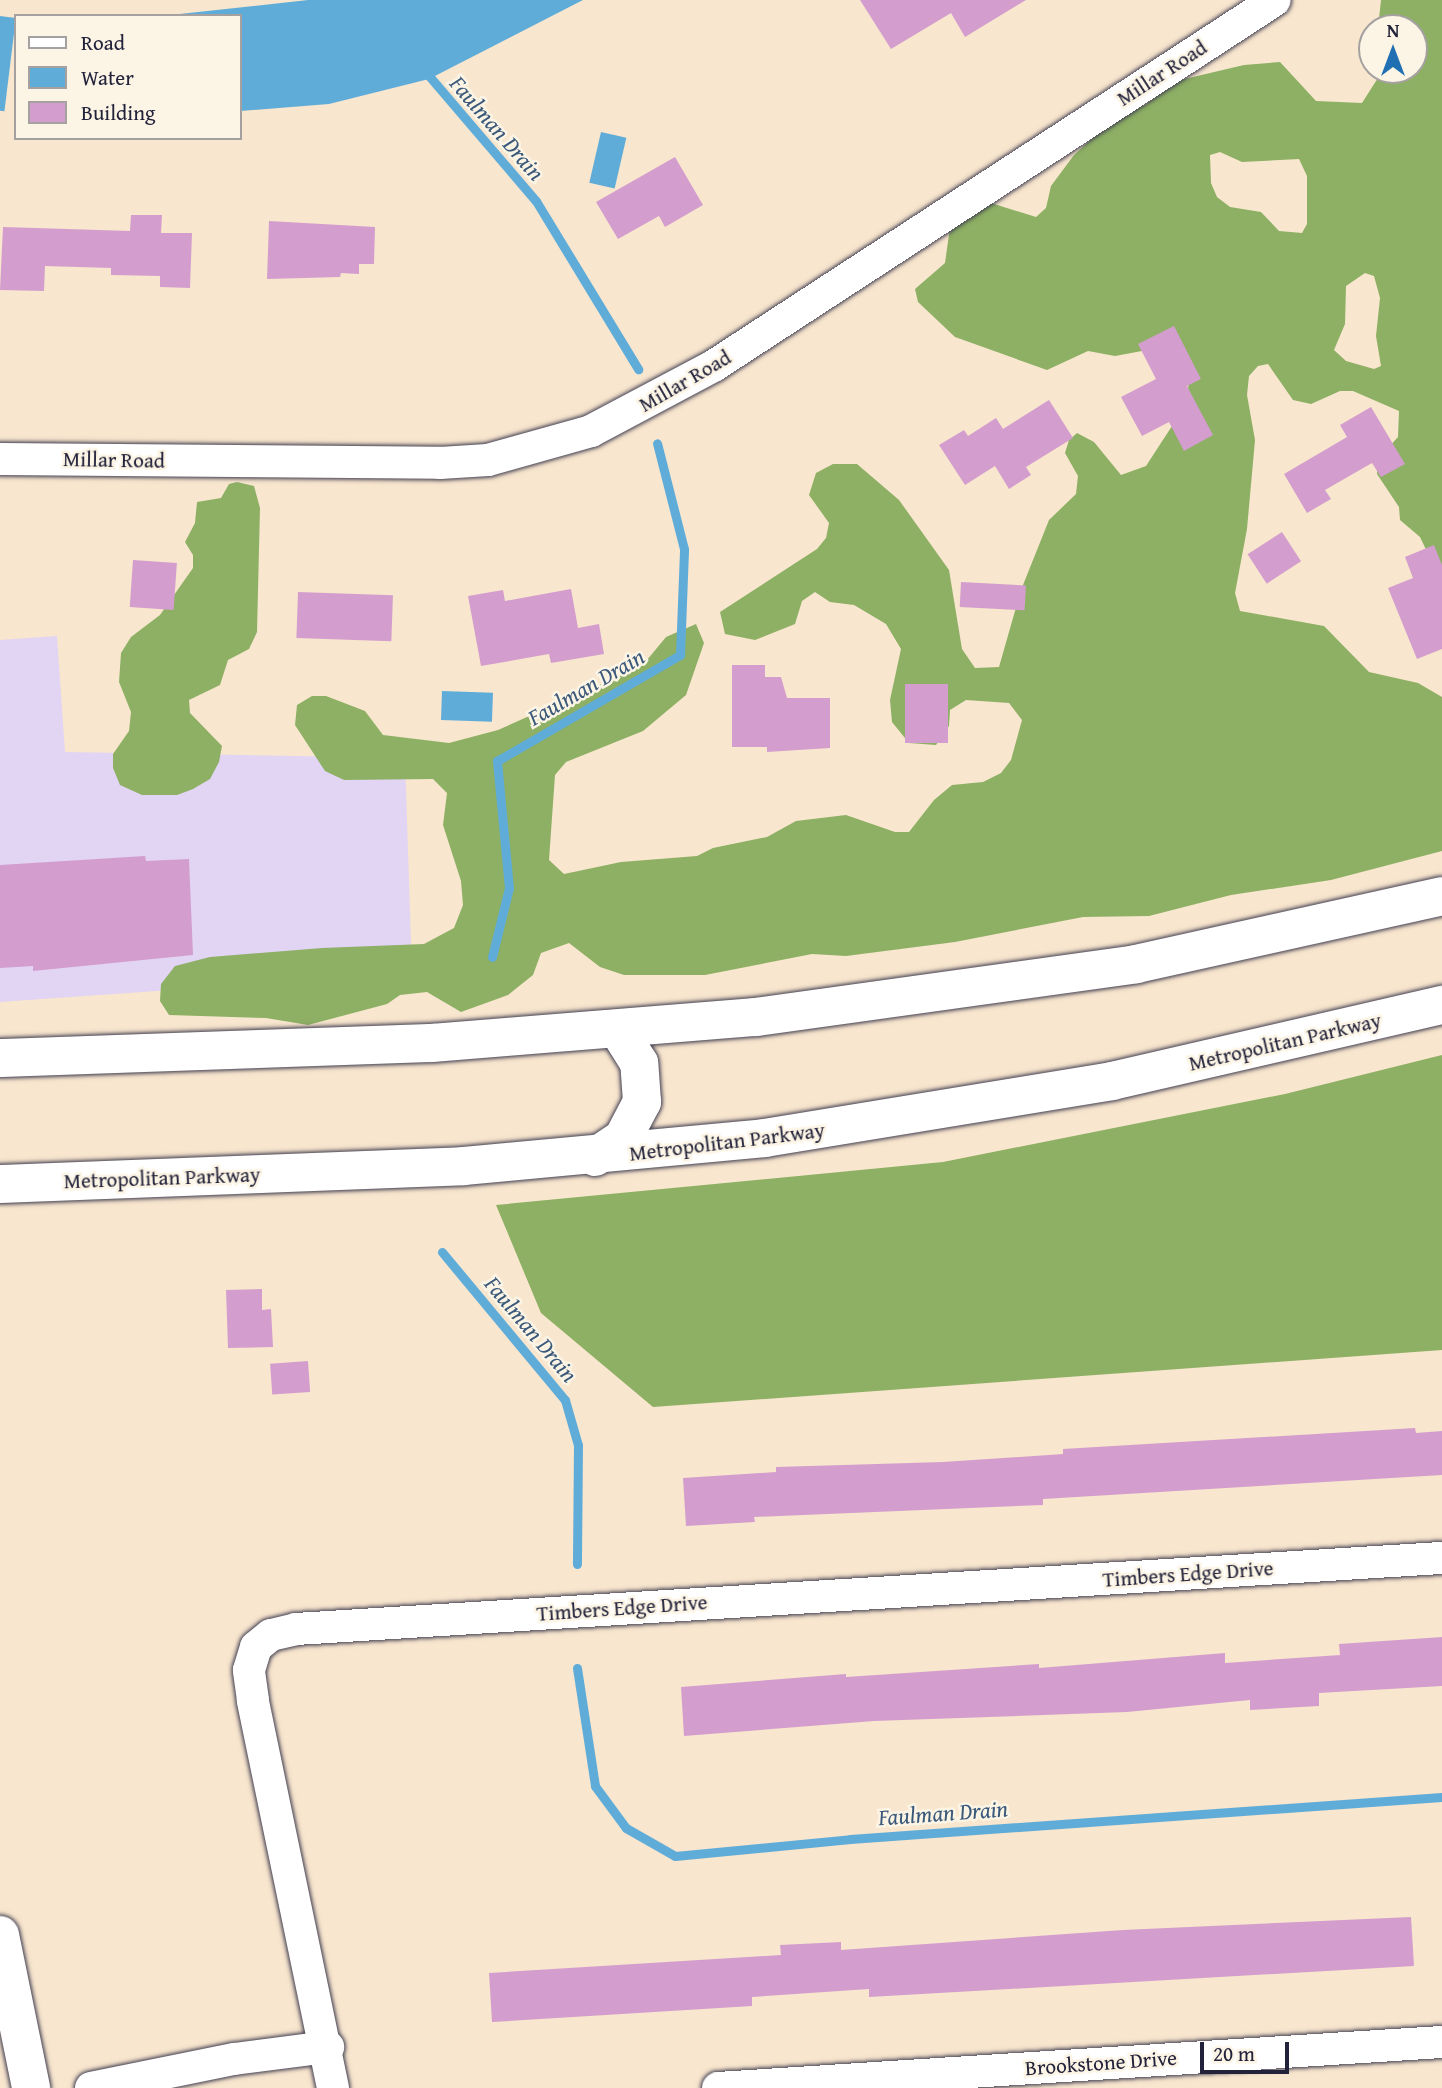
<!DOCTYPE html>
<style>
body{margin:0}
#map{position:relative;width:1442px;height:2088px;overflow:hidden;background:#f8e6ce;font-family:"Gentium Book Plus",serif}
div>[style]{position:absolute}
.built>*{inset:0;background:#e2d4f3}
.forest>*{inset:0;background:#8db064}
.water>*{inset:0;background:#60acd9;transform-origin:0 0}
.stream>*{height:9px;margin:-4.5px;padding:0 4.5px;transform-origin:4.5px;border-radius:4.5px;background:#60acd9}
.building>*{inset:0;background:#d39ecd;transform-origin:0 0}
.roads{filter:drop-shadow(0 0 2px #423f51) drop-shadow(0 0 2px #423f51)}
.street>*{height:32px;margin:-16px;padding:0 16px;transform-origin:16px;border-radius:16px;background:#fff}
.secondary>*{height:38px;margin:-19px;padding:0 19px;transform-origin:19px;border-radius:19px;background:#fff}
.primary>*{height:38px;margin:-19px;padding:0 19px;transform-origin:19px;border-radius:19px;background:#fff}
span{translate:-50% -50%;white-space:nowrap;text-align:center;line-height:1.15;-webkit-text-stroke:5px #fcf5e5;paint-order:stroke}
.street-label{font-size:21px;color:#22223b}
.water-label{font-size:23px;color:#3b597a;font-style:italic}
.legend{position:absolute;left:14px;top:14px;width:228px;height:126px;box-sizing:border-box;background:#fcf5e5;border:2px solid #a5a1a1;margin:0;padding:9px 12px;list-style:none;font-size:21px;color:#22223b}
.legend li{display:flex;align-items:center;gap:14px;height:35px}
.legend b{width:35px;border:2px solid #a5a1a1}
.north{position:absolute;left:1358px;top:14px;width:70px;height:70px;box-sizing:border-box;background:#fcf5e5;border:2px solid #a5a1a1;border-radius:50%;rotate:0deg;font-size:19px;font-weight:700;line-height:28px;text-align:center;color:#22223b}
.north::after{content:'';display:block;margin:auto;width:24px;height:32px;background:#1f6fb2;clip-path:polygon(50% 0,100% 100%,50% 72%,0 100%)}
.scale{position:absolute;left:1200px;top:2042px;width:89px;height:32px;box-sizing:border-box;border:4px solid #22223b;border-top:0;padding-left:9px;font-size:21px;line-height:24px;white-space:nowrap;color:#22223b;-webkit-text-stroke:5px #fcf5e5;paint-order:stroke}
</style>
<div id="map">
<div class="built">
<div style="clip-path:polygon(57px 636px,65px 752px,405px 758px,412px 973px,0 1002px,0 640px)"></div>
</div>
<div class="forest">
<div style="clip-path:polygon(evenodd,1381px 0,1442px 0,1442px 583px,1420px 537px,1400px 520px,1399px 507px,1377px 474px,1377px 460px,1398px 437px,1399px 411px,1353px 391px,1340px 391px,1311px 404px,1293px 400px,1268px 364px,1258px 366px,1249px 376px,1247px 395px,1255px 440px,1247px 529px,1235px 593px,1240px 611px,1324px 626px,1369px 672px,1418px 683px,1442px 697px,1442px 851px,1331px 880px,1231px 895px,1149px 916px,1083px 917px,955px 942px,846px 956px,812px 954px,705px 975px,624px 975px,600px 967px,569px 943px,541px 953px,533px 975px,508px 995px,461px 1012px,427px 992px,400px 995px,387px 1004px,308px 1025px,266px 1018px,169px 1015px,160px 1001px,161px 984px,175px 966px,210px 957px,322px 948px,424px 944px,454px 928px,463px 905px,461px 881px,443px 825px,447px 793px,433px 779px,344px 780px,325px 771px,295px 725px,297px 705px,312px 696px,326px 696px,365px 711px,383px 735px,449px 743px,498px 730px,630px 671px,647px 660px,666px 637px,696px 624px,704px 643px,686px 695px,643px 731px,566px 762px,555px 775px,549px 860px,564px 874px,621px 862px,697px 856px,713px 848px,767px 837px,796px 821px,846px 815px,895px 832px,909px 832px,934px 800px,952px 785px,983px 782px,1001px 773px,1011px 760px,1022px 720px,1009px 703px,966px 700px,950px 710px,949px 726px,936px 745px,909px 743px,892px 722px,890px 700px,901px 649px,886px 624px,854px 605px,830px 602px,815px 592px,802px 601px,795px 624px,755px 640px,725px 634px,720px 612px,817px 549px,826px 538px,829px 523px,809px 495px,816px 473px,833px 464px,857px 464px,899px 500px,949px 570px,962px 649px,975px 668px,999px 667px,1021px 590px,1049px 520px,1076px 494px,1078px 476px,1065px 453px,1069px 440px,1077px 433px,1094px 442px,1121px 475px,1146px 466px,1187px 403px,1189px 377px,1158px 348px,1115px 356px,1088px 351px,1047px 370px,955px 337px,918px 302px,915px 289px,945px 263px,952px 213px,991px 203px,1036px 217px,1046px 208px,1051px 186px,1074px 155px,1119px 114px,1145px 105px,1176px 81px,1244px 65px,1280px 62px,1316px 101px,1362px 103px,1383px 70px,1414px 70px,1414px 28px,1378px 28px,1381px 0,1220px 152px,1242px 162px,1299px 159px,1307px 176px,1307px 224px,1302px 233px,1279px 231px,1261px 212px,1230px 207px,1217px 197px,1211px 183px,1210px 155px,1220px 152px,1381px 0,1365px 273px,1374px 276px,1380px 298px,1376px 336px,1381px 366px,1374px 369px,1346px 361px,1334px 350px,1345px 324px,1346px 286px,1365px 273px)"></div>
<div style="clip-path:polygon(237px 482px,254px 486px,260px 508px,257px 632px,249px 649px,228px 660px,220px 685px,189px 700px,190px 713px,222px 746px,219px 762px,210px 779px,193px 789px,177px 795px,142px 795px,120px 785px,113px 768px,113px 754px,129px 731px,131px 712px,119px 682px,121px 653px,131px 637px,160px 615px,193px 568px,193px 555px,185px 542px,195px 523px,197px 502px,221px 498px,229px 484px)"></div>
<div style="clip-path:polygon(1442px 1055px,1442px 1350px,653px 1407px,541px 1313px,496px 1205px,943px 1162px,1285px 1094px)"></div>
</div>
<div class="water">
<div style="clip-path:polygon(308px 0,583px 0,429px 79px,329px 104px,240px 111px,240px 16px,161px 16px)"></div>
<div style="left:0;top:16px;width:16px;height:94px;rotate:7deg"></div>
<div style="left:601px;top:132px;width:26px;height:52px;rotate:13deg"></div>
<div style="left:442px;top:691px;width:51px;height:29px;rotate:2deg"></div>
</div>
<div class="stream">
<div style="left:424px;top:70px;width:172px;rotate:49.5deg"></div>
<div style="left:536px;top:201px;width:197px;rotate:58.7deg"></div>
<div style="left:492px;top:957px;width:71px;rotate:-76.2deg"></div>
<div style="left:509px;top:888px;width:128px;rotate:-95.4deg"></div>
<div style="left:497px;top:761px;width:211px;rotate:-30.1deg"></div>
<div style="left:680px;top:655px;width:106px;rotate:-87.8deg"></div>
<div style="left:684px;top:549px;width:109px;rotate:-104.3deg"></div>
<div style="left:442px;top:1252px;width:192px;rotate:50.3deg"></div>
<div style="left:565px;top:1400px;width:47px;rotate:73.9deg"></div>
<div style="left:578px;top:1445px;width:119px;rotate:90.5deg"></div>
<div style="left:577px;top:1668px;width:119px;rotate:81.3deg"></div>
<div style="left:595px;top:1786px;width:52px;rotate:53.6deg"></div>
<div style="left:626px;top:1828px;width:56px;rotate:29.7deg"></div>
<div style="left:675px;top:1856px;width:176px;rotate:-5.5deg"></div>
<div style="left:850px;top:1839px;width:593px;rotate:-4.06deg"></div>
</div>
<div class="building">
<div style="clip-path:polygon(860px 0,1026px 0,965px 37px,951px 13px,891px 49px)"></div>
<div style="clip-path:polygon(675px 157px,703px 205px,665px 227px,659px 216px,618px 239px,596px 202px)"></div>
<div style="clip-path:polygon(131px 215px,162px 215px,161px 233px,192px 233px,190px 288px,160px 287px,160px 276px,111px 275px,111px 268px,45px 266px,44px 291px,0 290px,3px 227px,130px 231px)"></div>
<div style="clip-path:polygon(269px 221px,375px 227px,374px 264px,359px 264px,359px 274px,341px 273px,340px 277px,267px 279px)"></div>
<div style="clip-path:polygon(1174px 326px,1201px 379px,1187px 386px,1213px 435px,1184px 451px,1169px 422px,1142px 436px,1121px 397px,1156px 379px,1138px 344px)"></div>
<div style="clip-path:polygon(1049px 400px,1073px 438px,1026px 467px,1031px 475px,1009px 489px,995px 466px,965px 485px,939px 445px,964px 430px,968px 436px,996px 418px,1003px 429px)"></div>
<div style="clip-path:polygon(1371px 407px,1405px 464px,1381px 477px,1372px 463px,1325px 490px,1331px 499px,1307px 513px,1284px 474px,1347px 437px,1340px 425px)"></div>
<div style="left:1282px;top:532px;width:35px;height:41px;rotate:57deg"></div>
<div style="clip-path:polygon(1434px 545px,1442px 565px,1442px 649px,1417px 659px,1388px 588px,1413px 578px,1405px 557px)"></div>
<div style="left:133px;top:560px;width:44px;height:47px;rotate:4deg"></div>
<div style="left:961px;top:582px;width:65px;height:25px;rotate:3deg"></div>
<div style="clip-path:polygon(571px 589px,578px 628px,599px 624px,604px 654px,551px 663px,549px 654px,481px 666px,468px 596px,503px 590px,505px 601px)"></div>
<div style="left:298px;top:592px;width:95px;height:46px;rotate:2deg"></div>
<div style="clip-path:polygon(732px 665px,765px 665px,765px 677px,781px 677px,787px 698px,830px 698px,830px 748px,767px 752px,767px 747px,732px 747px)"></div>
<div style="left:905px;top:684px;width:43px;height:59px"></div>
<div style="clip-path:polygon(145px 856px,146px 861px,189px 859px,193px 955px,33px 971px,33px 966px,0 968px,0 865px)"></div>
<div style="clip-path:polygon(262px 1289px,262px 1310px,271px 1309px,273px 1347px,228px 1348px,226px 1290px)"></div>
<div style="left:308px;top:1361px;width:31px;height:38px;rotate:86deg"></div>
<div style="clip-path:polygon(1415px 1428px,1416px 1433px,1442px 1431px,1442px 1475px,1043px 1499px,1043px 1505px,754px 1517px,755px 1522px,686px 1526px,683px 1478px,776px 1472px,776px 1467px,943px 1462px,1063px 1454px,1063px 1449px)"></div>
<div style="clip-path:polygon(1442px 1637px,1442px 1686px,1319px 1693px,1319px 1706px,1250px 1710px,1250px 1700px,1127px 1712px,874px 1721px,684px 1736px,681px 1687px,846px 1674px,846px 1677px,1039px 1664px,1039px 1668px,1225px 1653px,1225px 1663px,1340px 1655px,1339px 1644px)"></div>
<div style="clip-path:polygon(1411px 1917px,1414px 1966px,869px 1997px,869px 1989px,752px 1997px,752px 2006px,492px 2022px,489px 1973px,781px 1955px,780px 1945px,841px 1942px,841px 1950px,1123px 1930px)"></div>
</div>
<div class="roads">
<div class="street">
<div style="left:0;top:459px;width:440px;rotate:0.5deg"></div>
<div style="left:440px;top:463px;width:48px;rotate:-3.6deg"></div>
<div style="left:488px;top:460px;width:107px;rotate:-15.7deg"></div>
<div style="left:591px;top:431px;width:140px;rotate:-28deg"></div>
<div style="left:715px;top:365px;width:668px;rotate:-33.1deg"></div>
<div style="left:91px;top:2088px;width:146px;rotate:-11.5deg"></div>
<div style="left:234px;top:2059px;width:95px;rotate:-7.3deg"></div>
<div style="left:333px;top:2088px;width:396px;rotate:-101.7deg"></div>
<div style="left:253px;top:1700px;width:30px;rotate:-98deg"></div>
<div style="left:249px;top:1670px;width:24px;rotate:-73deg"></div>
<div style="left:256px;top:1647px;width:19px;rotate:-39deg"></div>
<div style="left:271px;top:1635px;width:26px;rotate:-13deg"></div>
<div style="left:296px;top:1629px;width:1148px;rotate:-3.55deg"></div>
<div style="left:718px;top:2088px;width:725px;rotate:-3.64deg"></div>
</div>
<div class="secondary">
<div style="left:0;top:1935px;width:156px;rotate:78.5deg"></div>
</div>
<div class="primary">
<div style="left:0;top:1058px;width:432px;rotate:-2deg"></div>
<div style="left:432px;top:1043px;width:325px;rotate:-4.6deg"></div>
<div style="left:756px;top:1017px;width:384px;rotate:-7.9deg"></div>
<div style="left:1136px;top:964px;width:313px;rotate:-12.5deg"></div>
<div style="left:595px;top:1157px;width:34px;rotate:-34deg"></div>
<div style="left:623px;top:1138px;width:41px;rotate:-62.2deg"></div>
<div style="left:642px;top:1102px;width:39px;rotate:-94deg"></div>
<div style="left:639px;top:1063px;width:40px;rotate:-122deg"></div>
<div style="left:0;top:1184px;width:464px;rotate:-2.2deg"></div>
<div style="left:464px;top:1166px;width:302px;rotate:-5.3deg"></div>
<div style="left:765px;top:1138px;width:352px;rotate:-9.3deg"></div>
<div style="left:1112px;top:1081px;width:339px;rotate:-13deg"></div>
</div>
</div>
<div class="street-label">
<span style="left:1162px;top:73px;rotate:-33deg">Millar Road</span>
<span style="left:685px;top:381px;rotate:-30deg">Millar Road</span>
<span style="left:114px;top:460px;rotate:1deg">Millar Road</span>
<span style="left:1285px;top:1042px;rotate:-13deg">Metropolitan Parkway</span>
<span style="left:727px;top:1142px;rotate:-7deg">Metropolitan Parkway</span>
<span style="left:162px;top:1178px;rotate:-2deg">Metropolitan Parkway</span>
<span style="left:1188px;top:1574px;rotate:-4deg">Timbers Edge Drive</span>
<span style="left:622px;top:1608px;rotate:-4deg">Timbers Edge Drive</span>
<span style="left:1101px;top:2063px;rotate:-4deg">Brookstone Drive</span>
</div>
<div class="water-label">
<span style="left:497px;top:128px;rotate:49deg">Faulman Drain</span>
<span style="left:586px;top:687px;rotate:-30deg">Faulman Drain</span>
<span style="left:531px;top:1329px;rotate:50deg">Faulman Drain</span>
<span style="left:943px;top:1813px;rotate:-4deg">Faulman Drain</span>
</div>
<ul class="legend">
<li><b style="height:9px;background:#fff"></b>Road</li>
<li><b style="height:19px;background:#60acd9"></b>Water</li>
<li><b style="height:19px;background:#d39ecd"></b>Building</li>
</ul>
<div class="north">N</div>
<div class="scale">20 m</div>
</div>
